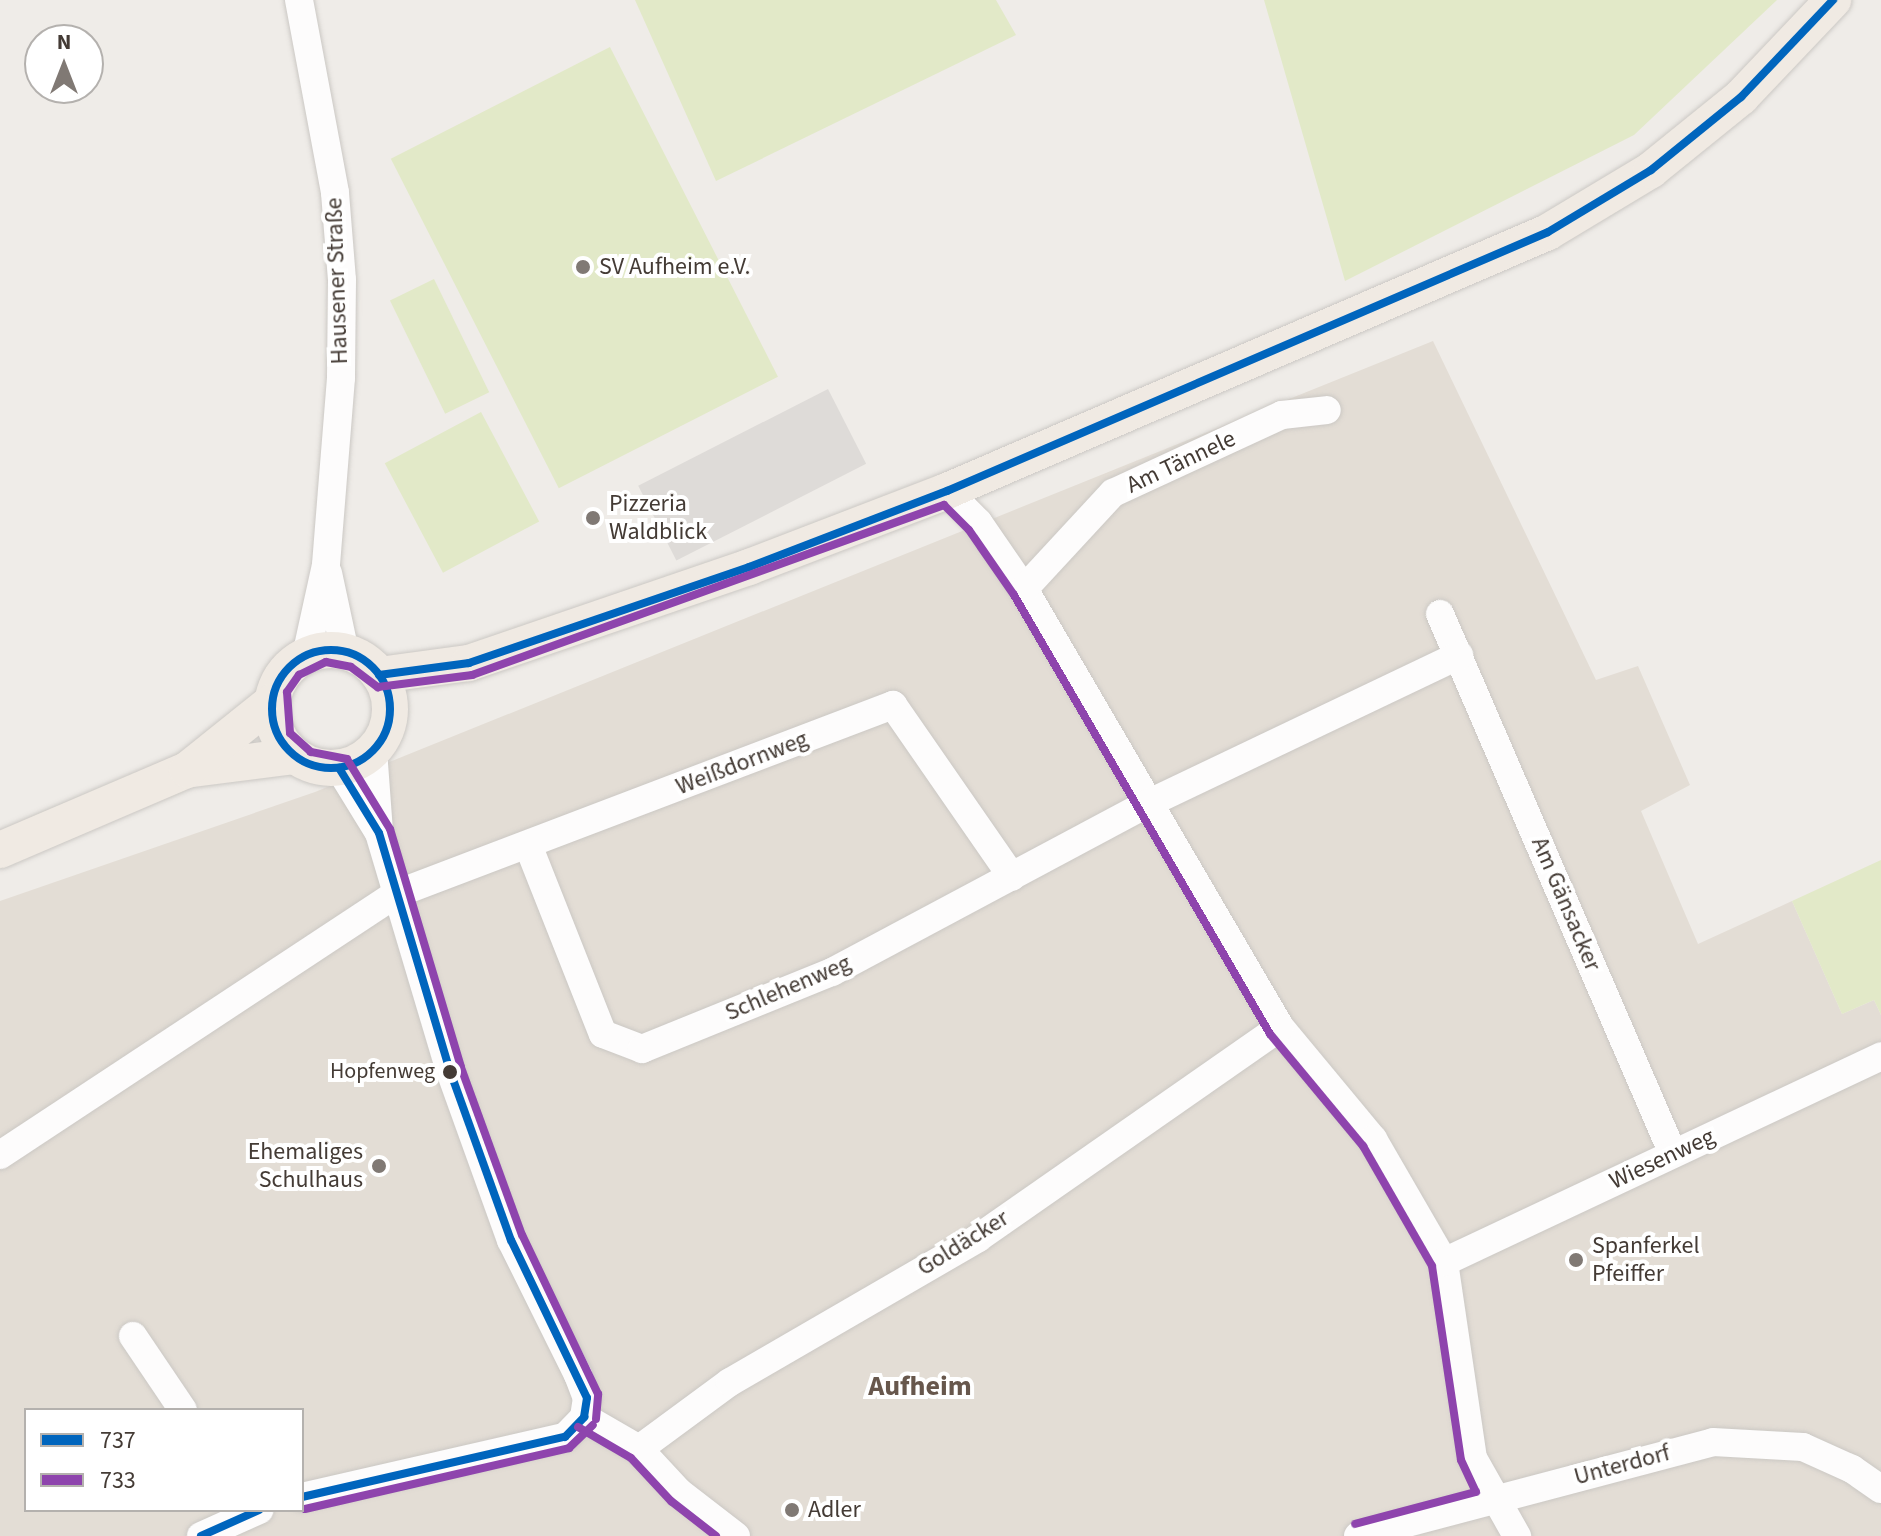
<!DOCTYPE html>
<meta charset="utf-8">
<style>
body{margin:0}
#map{position:relative;width:1881px;height:1536px;overflow:hidden;background:#efece8;font-family:"Source Sans 3",sans-serif}
div>[style]{position:absolute}
.residential>*{inset:0;background:#e3ddd5}
.green>*{inset:0;background:#e2e9c8;transform-origin:0 0}
.parking>*{inset:0;background:#dedbd8;transform-origin:0 0}
.roads{filter:drop-shadow(0 0 2px #cbc8c4) drop-shadow(0 0 2px #cbc8c4)}
.minor>*{height:28px;margin:-14px;padding:0 14px;transform-origin:14px;border-radius:14px;background:#fdfcfc}
.major>*{height:36px;margin:-18px;padding:0 18px;transform-origin:18px;border-radius:18px;background:#f0eae3}
.major>.ring{margin:-18px;padding:0;box-sizing:content-box;background:none;border:36px solid #f0eae3;border-radius:50%}
.bus-1>*{height:8px;margin:-4px;padding:0 4px;transform-origin:4px;border-radius:4px;background:#0065bd}
.bus-1>.ring{margin:-4px;padding:0;box-sizing:content-box;background:none;border:8px solid #0065bd;border-radius:50%}
.bus-2>*{height:8px;margin:-4px;padding:0 4px;transform-origin:4px;border-radius:4px;background:#8e44ad}
.dots>*{width:22px;height:22px;translate:-50% -50%;box-sizing:border-box;border:4px solid #fff;border-radius:50%}
span{translate:-50% -50%;white-space:nowrap;text-align:center;line-height:1.15;-webkit-text-stroke:8px #fff;paint-order:stroke}
.bus-label{font-size:22px;color:#443b35}
.right{translate:-100% -50%;text-align:right}
.poi-label{font-size:24px;color:#443b35}
.left{translate:0 -50%;text-align:left}
.street-label{font-size:24px;color:#443b35}
.quarter-label{font-size:28px;color:#67574c;font-weight:700}
.legend{position:absolute;left:24px;top:1408px;width:280px;height:104px;box-sizing:border-box;background:#fff;border:2px solid #b4b1ae;margin:0;padding:10px 14px;list-style:none;font-size:24px;color:#443b35}
.legend li{display:flex;align-items:center;gap:16px;height:40px}
.legend b{width:40px;border:2px solid #b4b1ae}
.north{position:absolute;left:24px;top:24px;width:80px;height:80px;box-sizing:border-box;background:#fff;border:2px solid #b4b1ae;border-radius:50%;rotate:0deg;font-size:22px;font-weight:700;line-height:32px;text-align:center;color:#443b35}
.north::after{content:'';display:block;margin:auto;width:28px;height:36px;background:#807974;clip-path:polygon(50% 0,100% 100%,50% 72%,0 100%)}
</style>
<div id="map">
<div class="residential">
<div style="clip-path:polygon(evenodd,1433px 341px,1596px 680px,1638px 666px,1690px 785px,1641px 811px,1698px 944px,1792px 901px,1842px 1014px,1874px 1000px,1881px 1015px,1881px 1536px,0 1536px,0 901px,315px 792px,1433px 341px,26px 1410px,302px 1410px,302px 1510px,26px 1510px,26px 1410px)"></div>
</div>
<div class="green">
<div style="clip-path:polygon(635px 0,996px 0,1016px 35px,716px 181px)"></div>
<div style="clip-path:polygon(1264px 0,1777px 0,1634px 135px,1345px 281px)"></div>
<div style="left:610px;top:47px;width:370px;height:246px;rotate:63deg"></div>
<div style="left:434px;top:279px;width:126px;height:49px;rotate:64deg"></div>
<div style="left:481px;top:412px;width:124px;height:109px;rotate:62deg"></div>
<div style="clip-path:polygon(1881px 860px,1881px 1015px,1874px 1000px,1842px 1014px,1792px 901px)"></div>
</div>
<div class="parking">
<div style="left:828px;top:389px;width:84px;height:213px;rotate:63deg"></div>
</div>
<div class="roads">
<div class="minor">
<div style="left:299px;top:0;width:196px;rotate:79.4deg"></div>
<div style="left:335px;top:193px;width:87px;rotate:85.4deg"></div>
<div style="left:342px;top:280px;width:98px;rotate:90.6deg"></div>
<div style="left:341px;top:378px;width:188px;rotate:94.6deg"></div>
<div style="left:326px;top:565px;width:93px;rotate:102.4deg"></div>
<div style="left:947px;top:491px;width:44px;rotate:45deg"></div>
<div style="left:978px;top:522px;width:81px;rotate:55.5deg"></div>
<div style="left:1024px;top:589px;width:507px;rotate:59.69deg"></div>
<div style="left:1280px;top:1027px;width:146px;rotate:50.3deg"></div>
<div style="left:1373px;top:1139px;width:142px;rotate:60deg"></div>
<div style="left:1444px;top:1262px;width:198px;rotate:81.6deg"></div>
<div style="left:1473px;top:1458px;width:90px;rotate:60.6deg"></div>
<div style="left:328px;top:573px;width:81px;rotate:77.9deg"></div>
<div style="left:1024px;top:589px;width:131px;rotate:-47.2deg"></div>
<div style="left:1113px;top:493px;width:186px;rotate:-24.8deg"></div>
<div style="left:1282px;top:415px;width:45px;rotate:-6.3deg"></div>
<div style="left:1440px;top:614px;width:588px;rotate:66.66deg"></div>
<div style="left:373px;top:750px;width:82px;rotate:85.8deg"></div>
<div style="left:339px;top:768px;width:76px;rotate:58.4deg"></div>
<div style="left:379px;top:833px;width:248px;rotate:73.4deg"></div>
<div style="left:450px;top:1071px;width:180px;rotate:70.2deg"></div>
<div style="left:511px;top:1240px;width:151px;rotate:63.6deg"></div>
<div style="left:578px;top:1375px;width:25px;rotate:69deg"></div>
<div style="left:587px;top:1398px;width:19px;rotate:99deg"></div>
<div style="left:528px;top:845px;width:203px;rotate:68.4deg"></div>
<div style="left:603px;top:1034px;width:42px;rotate:21deg"></div>
<div style="left:642px;top:1049px;width:205px;rotate:-22.1deg"></div>
<div style="left:832px;top:972px;width:357px;rotate:-28.1deg"></div>
<div style="left:1147px;top:804px;width:346px;rotate:-25.5deg"></div>
<div style="left:0;top:1155px;width:474px;rotate:-33.4deg"></div>
<div style="left:396px;top:894px;width:532px;rotate:-20.82deg"></div>
<div style="left:893px;top:705px;width:209px;rotate:55.3deg"></div>
<div style="left:1444px;top:1262px;width:483px;rotate:-25.2deg"></div>
<div style="left:133px;top:1336px;width:89px;rotate:56deg"></div>
<div style="left:584px;top:1417px;width:64px;rotate:30.2deg"></div>
<div style="left:639px;top:1449px;width:59px;rotate:47.1deg"></div>
<div style="left:679px;top:1492px;width:72px;rotate:37.7deg"></div>
<div style="left:639px;top:1449px;width:113px;rotate:-36.4deg"></div>
<div style="left:730px;top:1382px;width:287px;rotate:-30.1deg"></div>
<div style="left:978px;top:1238px;width:368px;rotate:-34.9deg"></div>
<div style="left:302px;top:1497px;width:270px;rotate:-12.9deg"></div>
<div style="left:565px;top:1437px;width:28px;rotate:-46deg"></div>
<div style="left:201px;top:1536px;width:64px;rotate:-24.1deg"></div>
<div style="left:1358px;top:1536px;width:367px;rotate:-14.8deg"></div>
<div style="left:1713px;top:1442px;width:90px;rotate:3.2deg"></div>
<div style="left:1803px;top:1447px;width:54px;rotate:24.2deg"></div>
<div style="left:1852px;top:1469px;width:35px;rotate:35deg"></div>
</div>
<div class="major">
<div class="ring" style="left:272px;top:650px;width:82px;height:82px"></div>
<div style="left:379px;top:675px;width:91px;rotate:-7.6deg"></div>
<div style="left:469px;top:663px;width:296px;rotate:-18.9deg"></div>
<div style="left:749px;top:567px;width:212px;rotate:-21deg"></div>
<div style="left:947px;top:491px;width:654px;rotate:-23.31deg"></div>
<div style="left:1548px;top:232px;width:120px;rotate:-31deg"></div>
<div style="left:1651px;top:170px;width:116px;rotate:-39deg"></div>
<div style="left:1741px;top:97px;width:134px;rotate:-46.5deg"></div>
<div style="left:193px;top:769px;width:103px;rotate:-7.3deg"></div>
<div style="left:0;top:850px;width:203px;rotate:-23.2deg"></div>
<div style="left:187px;top:770px;width:109px;rotate:-38.7deg"></div>
</div>
</div>
<div class="bus-1">
<div class="ring" style="left:272px;top:650px;width:110px;height:110px"></div>
<div style="left:379px;top:675px;width:91px;rotate:-7.6deg"></div>
<div style="left:469px;top:663px;width:296px;rotate:-18.9deg"></div>
<div style="left:749px;top:567px;width:212px;rotate:-21deg"></div>
<div style="left:947px;top:491px;width:654px;rotate:-23.31deg"></div>
<div style="left:1548px;top:232px;width:120px;rotate:-31deg"></div>
<div style="left:1651px;top:170px;width:116px;rotate:-39deg"></div>
<div style="left:1741px;top:97px;width:134px;rotate:-46.5deg"></div>
<div style="left:339px;top:768px;width:76px;rotate:58.4deg"></div>
<div style="left:379px;top:833px;width:248px;rotate:73.4deg"></div>
<div style="left:450px;top:1071px;width:180px;rotate:70.2deg"></div>
<div style="left:511px;top:1240px;width:175px;rotate:64.3deg"></div>
<div style="left:587px;top:1398px;width:19px;rotate:99deg"></div>
<div style="left:302px;top:1497px;width:270px;rotate:-12.9deg"></div>
<div style="left:565px;top:1437px;width:28px;rotate:-46deg"></div>
<div style="left:201px;top:1536px;width:64px;rotate:-24.1deg"></div>
</div>
<div class="bus-2">
<div style="left:596px;top:1419px;width:25px;rotate:-85deg"></div>
<div style="left:598px;top:1394px;width:176px;rotate:-115.5deg"></div>
<div style="left:522px;top:1235px;width:179px;rotate:-110deg"></div>
<div style="left:461px;top:1067px;width:248px;rotate:-106.6deg"></div>
<div style="left:390px;top:829px;width:82px;rotate:-121.6deg"></div>
<div style="left:347px;top:759px;width:37px;rotate:-169deg"></div>
<div style="left:311px;top:752px;width:28px;rotate:-138deg"></div>
<div style="left:290px;top:733px;width:41px;rotate:-94.2deg"></div>
<div style="left:287px;top:692px;width:21px;rotate:-55deg"></div>
<div style="left:299px;top:675px;width:30px;rotate:-26deg"></div>
<div style="left:326px;top:662px;width:25px;rotate:11deg"></div>
<div style="left:351px;top:667px;width:34px;rotate:37deg"></div>
<div style="left:378px;top:687px;width:95px;rotate:-7.3deg"></div>
<div style="left:472px;top:675px;width:502px;rotate:-19.81deg"></div>
<div style="left:944px;top:505px;width:35px;rotate:45deg"></div>
<div style="left:969px;top:530px;width:79px;rotate:55.3deg"></div>
<div style="left:1014px;top:595px;width:508px;rotate:59.75deg"></div>
<div style="left:1270px;top:1034px;width:146px;rotate:50.3deg"></div>
<div style="left:1363px;top:1146px;width:138px;rotate:60.1deg"></div>
<div style="left:1432px;top:1266px;width:196px;rotate:81.5deg"></div>
<div style="left:1461px;top:1460px;width:35px;rotate:65deg"></div>
<div style="left:1476px;top:1492px;width:125px;rotate:165.2deg"></div>
<div style="left:578px;top:1427px;width:61px;rotate:30.3deg"></div>
<div style="left:631px;top:1458px;width:59px;rotate:47.1deg"></div>
<div style="left:671px;top:1501px;width:57px;rotate:37.9deg"></div>
<div style="left:305px;top:1509px;width:271px;rotate:-13deg"></div>
<div style="left:569px;top:1448px;width:33px;rotate:-44deg"></div>
</div>
<div class="dots">
<div style="left:583px;top:267px;background:#807974"></div>
<div style="left:593px;top:518px;background:#807974"></div>
<div style="left:450px;top:1072px;background:#443b35"></div>
<div style="left:379px;top:1166px;background:#807974"></div>
<div style="left:1576px;top:1260px;background:#807974"></div>
<div style="left:792px;top:1510px;background:#807974"></div>
</div>
<div class="bus-label">
<span class="right" style="left:435px;top:1072px">Hopfenweg</span>
</div>
<div class="poi-label">
<span class="left" style="left:599px;top:267px">SV Aufheim e.V.</span>
<span class="left" style="left:609px;top:518px">Pizzeria<br>Waldblick</span>
<span class="right" style="left:363px;top:1166px">Ehemaliges<br>Schulhaus</span>
<span class="left" style="left:1592px;top:1260px">Spanferkel<br>Pfeiffer</span>
<span class="left" style="left:808px;top:1510px">Adler</span>
</div>
<div class="street-label">
<span style="left:337px;top:281px;rotate:-92deg">Hausener Straße</span>
<span style="left:1181px;top:462px;rotate:-25deg">Am Tännele</span>
<span style="left:742px;top:763px;rotate:-21deg">Weißdornweg</span>
<span style="left:1566px;top:904px;rotate:67deg">Am Gänsacker</span>
<span style="left:788px;top:988px;rotate:-23deg">Schlehenweg</span>
<span style="left:1662px;top:1159px;rotate:-25deg">Wiesenweg</span>
<span style="left:963px;top:1243px;rotate:-32deg">Goldäcker</span>
<span style="left:1622px;top:1465px;rotate:-15deg">Unterdorf</span>
</div>
<div class="quarter-label">
<span style="left:920px;top:1386px">Aufheim</span>
</div>
<ul class="legend">
<li><b style="height:10px;background:#0065bd"></b>737</li>
<li><b style="height:10px;background:#8e44ad"></b>733</li>
</ul>
<div class="north">N</div>
</div>
